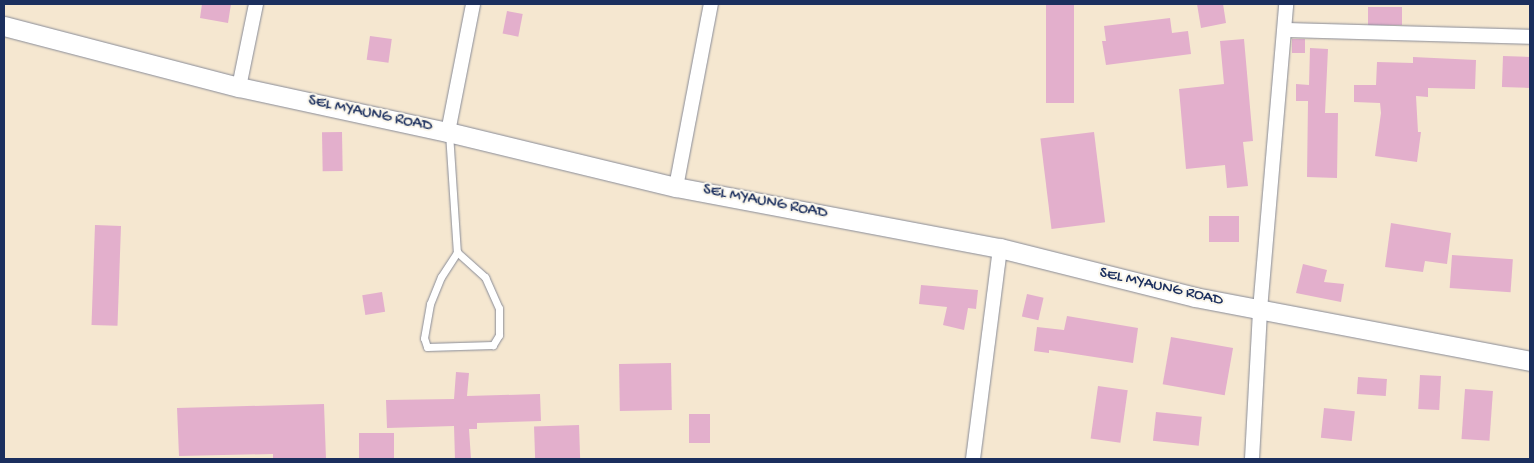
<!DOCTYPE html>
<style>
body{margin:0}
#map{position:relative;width:1534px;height:463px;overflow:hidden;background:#f5e7d0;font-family:"Gochi Hand",sans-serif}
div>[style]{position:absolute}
.building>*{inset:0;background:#e3afcc;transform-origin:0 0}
.roads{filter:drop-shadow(0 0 1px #888b97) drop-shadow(0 0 1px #888b97)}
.service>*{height:7px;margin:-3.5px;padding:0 3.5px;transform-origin:3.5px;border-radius:3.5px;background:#fff}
.minor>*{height:14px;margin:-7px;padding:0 7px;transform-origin:7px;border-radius:7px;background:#fff}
.secondary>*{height:19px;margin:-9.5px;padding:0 9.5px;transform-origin:9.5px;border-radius:9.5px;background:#fff}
span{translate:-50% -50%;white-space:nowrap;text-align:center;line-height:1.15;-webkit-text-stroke:4px #fbf7ec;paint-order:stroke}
.street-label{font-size:16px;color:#1b2f5e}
.frame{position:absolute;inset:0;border:5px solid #1b2f5e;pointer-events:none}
</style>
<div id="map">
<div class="building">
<div style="clip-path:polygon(202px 4px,231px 4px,228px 23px,200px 18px)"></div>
<div style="left:1046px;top:4px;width:28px;height:99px"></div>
<div style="clip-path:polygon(1197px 4px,1223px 4px,1226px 23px,1201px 28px)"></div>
<div style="left:1402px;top:7px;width:18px;height:34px;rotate:90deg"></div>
<div style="left:507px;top:11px;width:16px;height:23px;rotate:11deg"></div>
<div style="clip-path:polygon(1170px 18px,1172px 33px,1188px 31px,1191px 54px,1106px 65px,1102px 41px,1106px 41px,1104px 26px)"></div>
<div style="left:370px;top:36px;width:22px;height:24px;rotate:8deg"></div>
<div style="clip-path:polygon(1244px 39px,1253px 141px,1243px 142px,1248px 186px,1227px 188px,1225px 165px,1186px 169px,1179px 89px,1224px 84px,1220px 41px)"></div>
<div style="left:1292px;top:39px;width:13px;height:14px"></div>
<div style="clip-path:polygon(1310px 48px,1328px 49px,1325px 113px,1338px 113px,1337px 178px,1307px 177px,1308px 101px,1296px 101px,1296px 84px,1309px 85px)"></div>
<div style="left:1503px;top:56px;width:27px;height:31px;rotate:2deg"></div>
<div style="clip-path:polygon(1413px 57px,1476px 60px,1475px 89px,1428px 88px,1428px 97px,1416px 96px,1418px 132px,1421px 132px,1417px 162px,1375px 156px,1381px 113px,1380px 103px,1354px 102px,1354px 85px,1376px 85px,1377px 62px,1413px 63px)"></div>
<div style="left:342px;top:132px;width:39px;height:20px;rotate:89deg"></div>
<div style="left:1094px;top:132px;width:91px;height:54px;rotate:83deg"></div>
<div style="left:1209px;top:216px;width:30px;height:26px"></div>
<div style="clip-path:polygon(1391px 223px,1451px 233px,1447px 264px,1425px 261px,1423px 272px,1385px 267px)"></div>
<div style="left:95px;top:225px;width:26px;height:100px;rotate:2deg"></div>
<div style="left:1452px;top:255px;width:61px;height:33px;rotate:4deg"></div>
<div style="clip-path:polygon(1303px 264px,1327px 270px,1324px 282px,1344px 284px,1341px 302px,1296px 293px)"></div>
<div style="clip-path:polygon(921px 285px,978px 290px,976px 309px,968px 308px,964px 330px,943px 325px,947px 307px,919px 304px)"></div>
<div style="left:382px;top:292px;width:20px;height:20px;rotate:81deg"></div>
<div style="left:1027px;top:294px;width:17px;height:23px;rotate:13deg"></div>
<div style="clip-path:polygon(1067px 316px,1138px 328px,1133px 363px,1049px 350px,1049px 353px,1034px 351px,1037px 327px,1064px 330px)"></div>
<div style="left:1171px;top:337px;width:63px;height:48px;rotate:10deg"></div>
<div style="left:671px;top:363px;width:47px;height:52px;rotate:89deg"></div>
<div style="clip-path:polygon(456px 372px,469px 373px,467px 396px,540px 394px,541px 421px,477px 423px,477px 429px,469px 429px,471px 459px,455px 459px,454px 426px,387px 428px,386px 400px,454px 399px)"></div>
<div style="left:1420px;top:375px;width:21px;height:34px;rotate:3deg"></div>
<div style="left:1358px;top:377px;width:29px;height:17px;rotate:4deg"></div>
<div style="left:1098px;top:386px;width:30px;height:53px;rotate:8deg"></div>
<div style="left:1465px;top:389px;width:28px;height:50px;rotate:4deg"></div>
<div style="clip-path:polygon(324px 404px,326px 459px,273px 459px,273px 454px,179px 456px,177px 408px)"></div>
<div style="left:1324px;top:408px;width:31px;height:30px;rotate:6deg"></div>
<div style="left:1156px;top:412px;width:46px;height:29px;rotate:6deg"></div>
<div style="left:689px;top:414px;width:21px;height:29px"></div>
<div style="left:579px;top:425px;width:34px;height:45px;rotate:88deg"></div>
<div style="left:359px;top:433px;width:35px;height:26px"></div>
</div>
<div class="roads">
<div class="service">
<div style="left:449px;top:133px;width:119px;rotate:86.2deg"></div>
<div style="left:457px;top:252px;width:38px;rotate:42deg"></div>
<div style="left:485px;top:277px;width:34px;rotate:66deg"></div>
<div style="left:499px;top:308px;width:27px;rotate:90deg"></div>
<div style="left:499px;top:335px;width:12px;rotate:121deg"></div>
<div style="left:493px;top:345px;width:66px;rotate:178.3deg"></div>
<div style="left:427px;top:347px;width:9px;rotate:-108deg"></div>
<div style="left:424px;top:338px;width:35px;rotate:-80deg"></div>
<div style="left:430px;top:304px;width:29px;rotate:-68deg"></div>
<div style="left:441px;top:277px;width:30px;rotate:-57deg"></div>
</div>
<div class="minor">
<div style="left:1285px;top:30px;width:245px;rotate:1.6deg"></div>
<div style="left:239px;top:87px;width:85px;rotate:-78.4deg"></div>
<div style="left:448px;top:132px;width:130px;rotate:-78.9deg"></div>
<div style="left:676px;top:187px;width:186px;rotate:-79.2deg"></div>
<div style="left:973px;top:459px;width:213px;rotate:-82.7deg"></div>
<div style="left:1252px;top:459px;width:149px;rotate:-86.9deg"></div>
<div style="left:1260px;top:310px;width:307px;rotate:-85.1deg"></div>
</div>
<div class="secondary">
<div style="left:4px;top:26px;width:243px;rotate:14.6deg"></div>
<div style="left:239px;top:87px;width:214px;rotate:12.2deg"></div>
<div style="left:448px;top:132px;width:235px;rotate:13.6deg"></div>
<div style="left:676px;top:187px;width:330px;rotate:10.7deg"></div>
<div style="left:1000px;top:248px;width:201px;rotate:14.1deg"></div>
<div style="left:1195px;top:297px;width:341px;rotate:10.8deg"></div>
</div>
</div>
<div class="street-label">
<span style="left:370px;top:115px;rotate:12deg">SEL MYAUNG ROAD</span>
<span style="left:765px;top:203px;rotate:11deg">SEL MYAUNG ROAD</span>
<span style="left:1161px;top:288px;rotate:13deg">SEL MYAUNG ROAD</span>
</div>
<div class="frame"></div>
</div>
